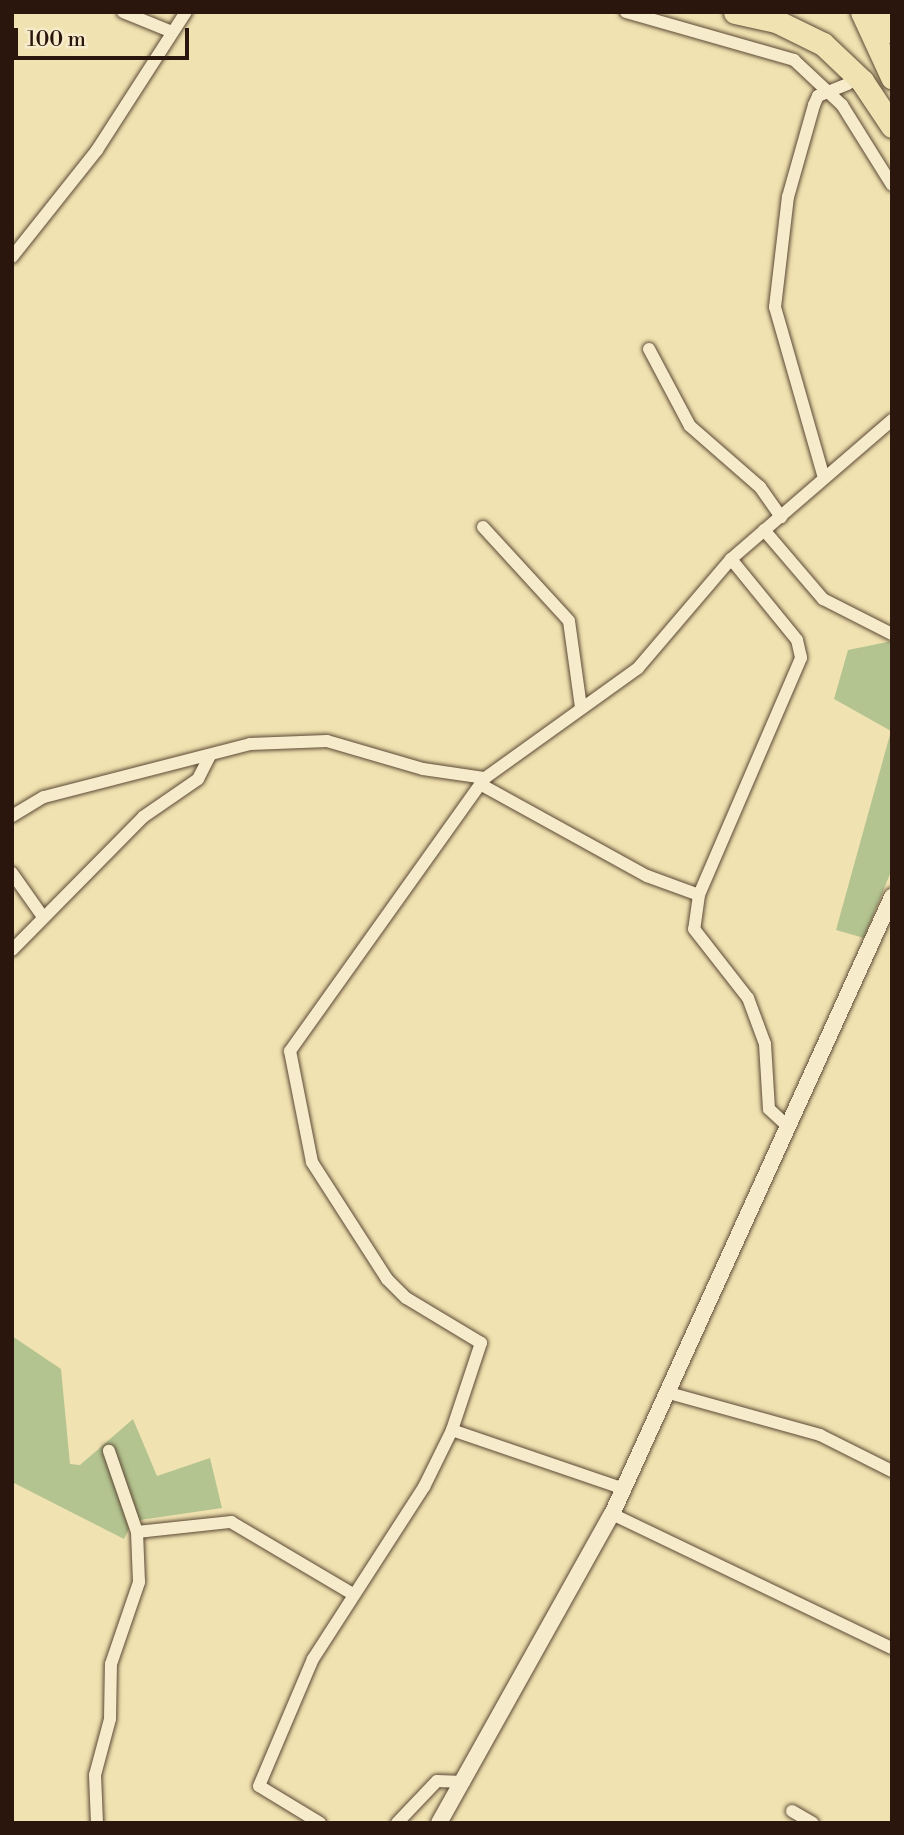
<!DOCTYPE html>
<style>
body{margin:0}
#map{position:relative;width:904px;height:1835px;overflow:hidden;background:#f1e2b1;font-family:"Libre Bodoni",serif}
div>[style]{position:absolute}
.green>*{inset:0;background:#b4c490}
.roads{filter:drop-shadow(0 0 2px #5c4935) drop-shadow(0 0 2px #5c4935)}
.minor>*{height:12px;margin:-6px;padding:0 6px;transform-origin:6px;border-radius:6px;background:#f6eccc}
.tertiary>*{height:16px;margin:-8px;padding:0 8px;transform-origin:8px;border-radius:8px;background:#f6eccc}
.motorway>*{height:23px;margin:-11.5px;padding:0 11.5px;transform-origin:11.5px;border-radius:11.5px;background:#f1e2b1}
span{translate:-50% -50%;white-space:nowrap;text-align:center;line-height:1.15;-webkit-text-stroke:7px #f6eccc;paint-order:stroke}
.frame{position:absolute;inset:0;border:14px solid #2a160c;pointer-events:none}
.scale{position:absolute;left:14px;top:28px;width:175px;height:32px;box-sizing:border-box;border:4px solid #2a160c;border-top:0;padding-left:9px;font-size:21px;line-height:24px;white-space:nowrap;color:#2a160c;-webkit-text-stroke:5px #f6eccc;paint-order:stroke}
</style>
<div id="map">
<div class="green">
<div style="clip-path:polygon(892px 641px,892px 869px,864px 938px,836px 930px,891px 731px,834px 699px,848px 650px)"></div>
<div style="clip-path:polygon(12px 1336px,61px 1369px,70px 1464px,80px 1465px,133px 1419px,157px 1476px,210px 1458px,222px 1508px,133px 1521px,124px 1539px,12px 1482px)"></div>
</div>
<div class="roads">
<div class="minor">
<div style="left:123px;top:12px;width:53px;rotate:22.2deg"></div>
<div style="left:626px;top:12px;width:175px;rotate:15.9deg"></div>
<div style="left:794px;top:60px;width:66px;rotate:43.2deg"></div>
<div style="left:842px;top:105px;width:94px;rotate:58deg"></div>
<div style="left:12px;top:257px;width:137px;rotate:-51.5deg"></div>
<div style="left:97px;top:150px;width:164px;rotate:-57.2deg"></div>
<div style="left:649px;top:349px;width:87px;rotate:62deg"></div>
<div style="left:690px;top:426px;width:93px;rotate:41.1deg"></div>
<div style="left:760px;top:487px;width:37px;rotate:55deg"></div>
<div style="left:824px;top:478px;width:178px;rotate:-106deg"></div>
<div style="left:775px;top:307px;width:111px;rotate:-83.3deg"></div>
<div style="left:788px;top:197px;width:96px;rotate:-74.2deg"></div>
<div style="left:814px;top:105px;width:10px;rotate:-66deg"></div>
<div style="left:818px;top:96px;width:32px;rotate:-22deg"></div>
<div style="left:483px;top:527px;width:127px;rotate:47.5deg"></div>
<div style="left:569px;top:621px;width:88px;rotate:82.1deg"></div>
<div style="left:764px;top:530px;width:91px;rotate:49.5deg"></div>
<div style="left:823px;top:599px;width:77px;rotate:26.9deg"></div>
<div style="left:731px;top:559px;width:104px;rotate:50.8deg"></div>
<div style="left:797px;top:640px;width:18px;rotate:77deg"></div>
<div style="left:801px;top:658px;width:258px;rotate:113.3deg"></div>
<div style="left:699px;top:895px;width:34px;rotate:98deg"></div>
<div style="left:694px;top:929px;width:88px;rotate:52deg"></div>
<div style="left:748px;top:998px;width:49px;rotate:69.7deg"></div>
<div style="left:765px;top:1044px;width:65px;rotate:86.5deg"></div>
<div style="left:769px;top:1109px;width:26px;rotate:43deg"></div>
<div style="left:480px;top:784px;width:191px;rotate:28.9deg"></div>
<div style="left:647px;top:876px;width:55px;rotate:20.1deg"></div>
<div style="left:12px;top:816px;width:37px;rotate:-31deg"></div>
<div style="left:44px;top:797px;width:213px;rotate:-14.4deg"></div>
<div style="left:250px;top:744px;width:77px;rotate:-2.2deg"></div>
<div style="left:327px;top:741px;width:100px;rotate:16.3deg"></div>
<div style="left:423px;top:769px;width:63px;rotate:8.3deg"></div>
<div style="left:12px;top:873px;width:54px;rotate:54.8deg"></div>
<div style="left:12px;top:950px;width:187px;rotate:-45.4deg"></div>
<div style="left:143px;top:817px;width:67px;rotate:-34.6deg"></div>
<div style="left:198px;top:779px;width:27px;rotate:-63deg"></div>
<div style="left:669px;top:1393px;width:157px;rotate:15.5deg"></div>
<div style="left:820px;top:1435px;width:80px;rotate:26.6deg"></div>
<div style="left:452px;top:1430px;width:182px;rotate:18.9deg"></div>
<div style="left:612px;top:1514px;width:310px;rotate:25.6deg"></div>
<div style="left:137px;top:1532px;width:95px;rotate:-6.1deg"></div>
<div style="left:231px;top:1522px;width:139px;rotate:30.6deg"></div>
<div style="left:792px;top:1811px;width:24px;rotate:30deg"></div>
<div style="left:97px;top:1823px;width:48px;rotate:-92.4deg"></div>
<div style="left:95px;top:1775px;width:58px;rotate:-75deg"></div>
<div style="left:110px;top:1719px;width:55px;rotate:-89deg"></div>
<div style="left:111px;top:1664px;width:87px;rotate:-71.1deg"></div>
<div style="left:139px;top:1582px;width:50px;rotate:-92.3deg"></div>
<div style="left:137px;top:1532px;width:86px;rotate:-109.1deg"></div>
<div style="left:320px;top:1823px;width:71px;rotate:-148.8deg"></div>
<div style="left:259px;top:1786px;width:138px;rotate:-67deg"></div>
<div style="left:313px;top:1659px;width:205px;rotate:-57.2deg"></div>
<div style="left:424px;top:1487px;width:64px;rotate:-63.8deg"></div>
<div style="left:452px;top:1430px;width:92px;rotate:-71.6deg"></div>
<div style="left:481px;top:1343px;width:87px;rotate:-149deg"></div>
<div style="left:406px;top:1298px;width:27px;rotate:-135deg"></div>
<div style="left:387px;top:1279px;width:139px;rotate:-122.7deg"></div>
<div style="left:312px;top:1162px;width:113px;rotate:-101.2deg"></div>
<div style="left:290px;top:1051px;width:335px;rotate:-54.5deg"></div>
<div style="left:485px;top:778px;width:188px;rotate:-35.7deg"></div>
<div style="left:638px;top:668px;width:143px;rotate:-49.5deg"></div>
<div style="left:731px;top:559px;width:213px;rotate:-40.8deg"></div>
<div style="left:397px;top:1823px;width:58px;rotate:-46.4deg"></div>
<div style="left:437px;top:1781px;width:27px;rotate:2deg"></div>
</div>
<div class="tertiary">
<div style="left:439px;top:1823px;width:354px;rotate:-60.8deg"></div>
<div style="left:612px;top:1514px;width:678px;rotate:-65.59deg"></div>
</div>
<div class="motorway">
<div style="left:735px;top:12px;width:42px;rotate:12.4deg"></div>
<div style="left:776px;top:21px;width:52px;rotate:26.1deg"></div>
<div style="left:823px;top:44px;width:54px;rotate:43.5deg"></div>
<div style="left:862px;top:81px;width:54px;rotate:56.3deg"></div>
<div style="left:862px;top:12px;width:72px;rotate:65.2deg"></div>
<div style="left:882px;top:12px;width:22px;rotate:63deg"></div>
</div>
</div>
<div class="frame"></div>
<div class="scale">100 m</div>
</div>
